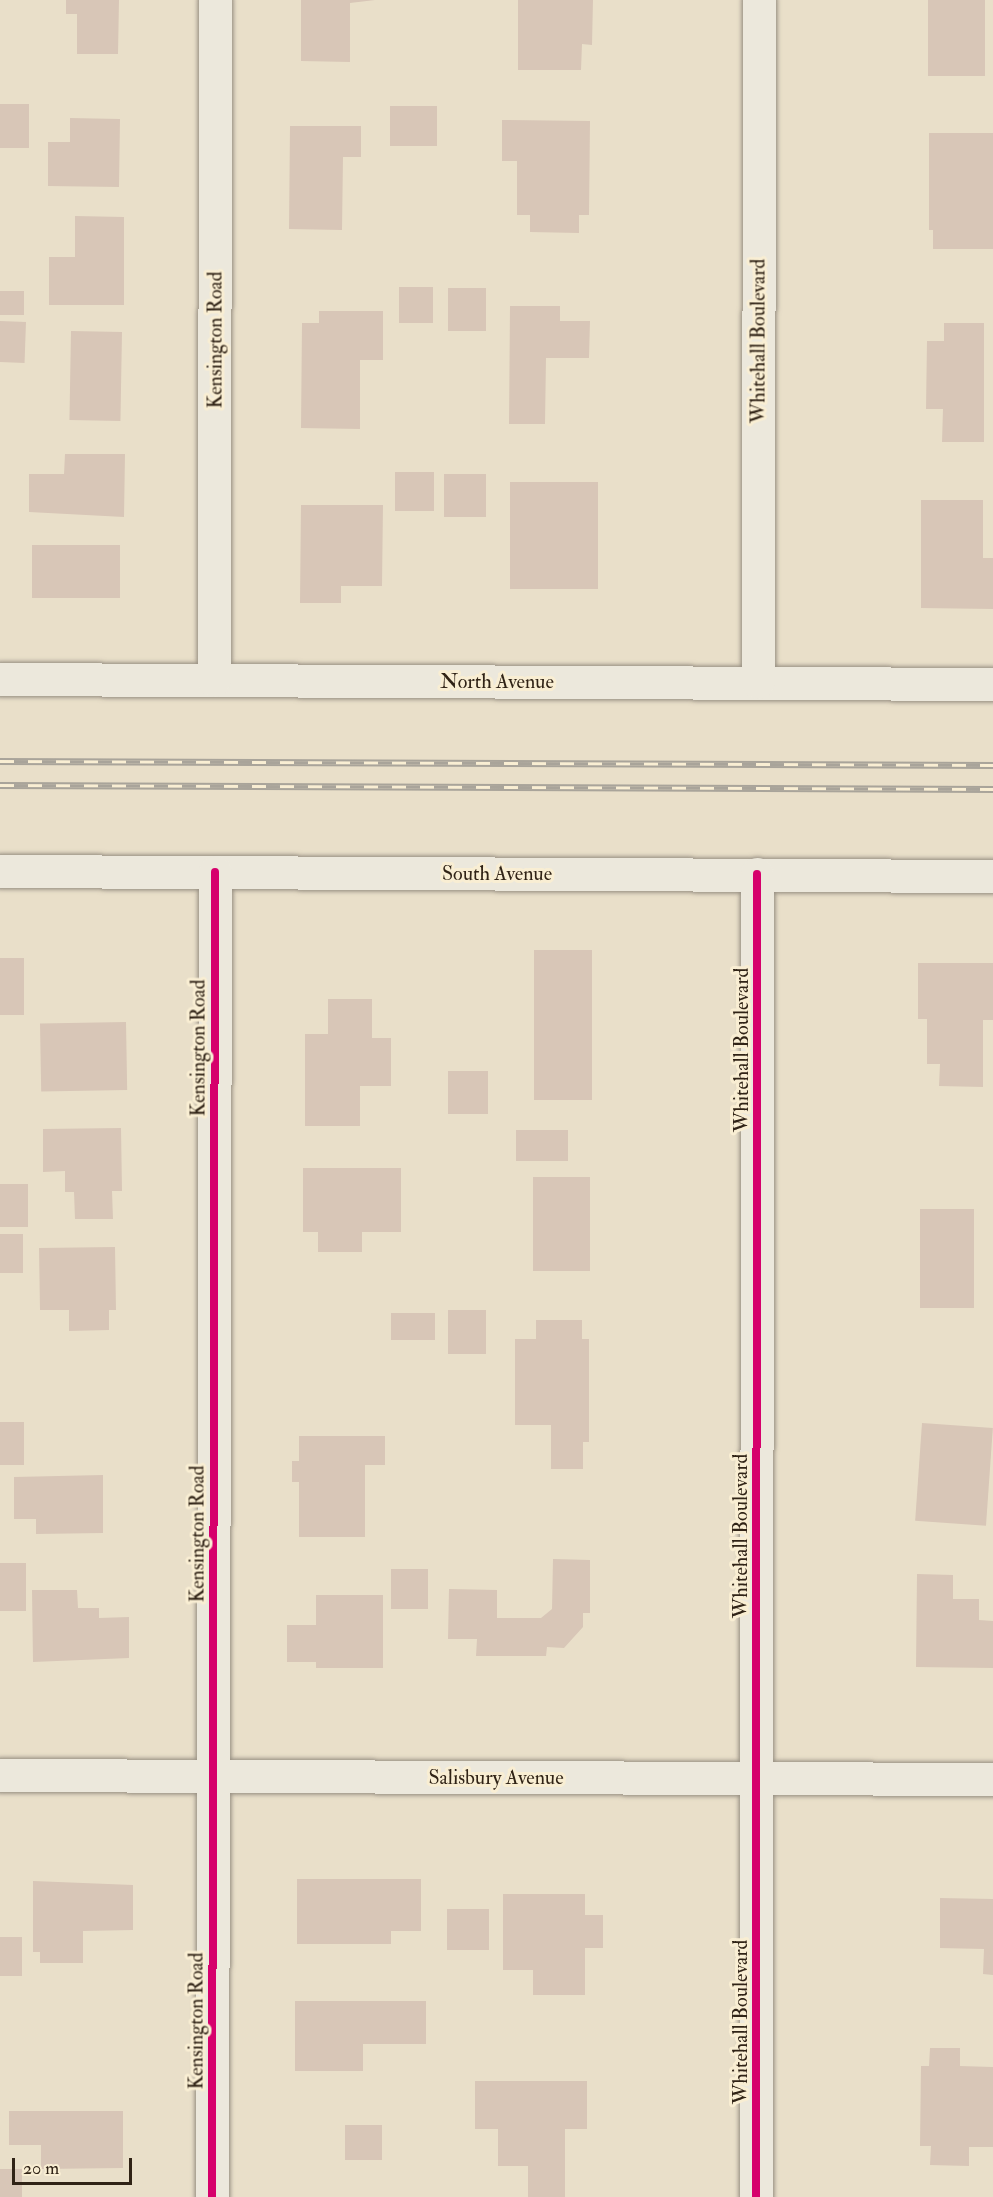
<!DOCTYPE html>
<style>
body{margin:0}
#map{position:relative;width:993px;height:2197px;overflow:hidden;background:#e9dfc9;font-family:"IM FELL Double Pica",serif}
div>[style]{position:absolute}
.building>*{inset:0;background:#d8c6b7;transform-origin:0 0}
.roads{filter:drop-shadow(0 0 2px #999184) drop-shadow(0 0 2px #999184)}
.minor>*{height:33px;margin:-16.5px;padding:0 16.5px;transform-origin:16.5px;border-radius:16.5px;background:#ece8dc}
.rail>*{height:7px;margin-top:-3.5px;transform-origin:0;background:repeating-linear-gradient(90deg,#f9eed3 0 14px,#a9a49a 0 28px);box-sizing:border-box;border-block:2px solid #a9a49a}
.cycleway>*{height:8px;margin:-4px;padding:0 4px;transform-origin:4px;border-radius:4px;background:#d6006c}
span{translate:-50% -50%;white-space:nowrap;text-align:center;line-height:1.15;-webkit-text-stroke:6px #f9eed3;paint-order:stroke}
.street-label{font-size:20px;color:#302316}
.scale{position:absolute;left:12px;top:2158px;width:120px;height:27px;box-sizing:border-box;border:3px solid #302316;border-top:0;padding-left:8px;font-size:18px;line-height:21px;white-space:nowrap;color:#302316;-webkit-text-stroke:4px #f9eed3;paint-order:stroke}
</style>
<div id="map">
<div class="building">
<div style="clip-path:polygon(66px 0,119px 0,118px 54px,77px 54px,77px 14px,66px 14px)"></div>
<div style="clip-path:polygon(301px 0,375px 0,350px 3px,350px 62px,301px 61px)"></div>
<div style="clip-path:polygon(518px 0,593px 0,592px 45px,582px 44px,581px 70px,518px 70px)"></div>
<div style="left:928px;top:0;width:57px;height:76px"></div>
<div style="left:0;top:104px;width:29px;height:44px"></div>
<div style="left:390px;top:106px;width:47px;height:40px"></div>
<div style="clip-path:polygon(70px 118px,120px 119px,119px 187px,48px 186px,48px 142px,70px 142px)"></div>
<div style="clip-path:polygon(502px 120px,590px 121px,589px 215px,579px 215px,579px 233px,530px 232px,530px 215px,517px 215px,517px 161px,502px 161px)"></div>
<div style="clip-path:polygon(290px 126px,361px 126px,361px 157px,343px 157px,342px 230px,289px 229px)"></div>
<div style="clip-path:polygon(929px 133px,993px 133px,993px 249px,933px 249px,933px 230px,929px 230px)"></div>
<div style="clip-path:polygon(75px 216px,124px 217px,124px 305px,49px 305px,49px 257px,75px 257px)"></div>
<div style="left:399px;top:287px;width:34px;height:36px"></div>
<div style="left:448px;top:288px;width:38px;height:43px"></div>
<div style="left:0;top:291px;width:24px;height:24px"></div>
<div style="clip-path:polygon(510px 306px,560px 306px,560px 321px,590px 321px,589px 358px,546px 358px,545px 424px,509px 424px)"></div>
<div style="clip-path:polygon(319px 311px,383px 311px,383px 360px,360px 360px,360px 429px,301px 428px,302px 323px,319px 323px)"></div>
<div style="left:0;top:321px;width:26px;height:41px;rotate:2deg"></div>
<div style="clip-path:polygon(944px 323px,984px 323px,984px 442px,942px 442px,943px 409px,926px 409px,927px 341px,944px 341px)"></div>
<div style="left:71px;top:331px;width:51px;height:89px;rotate:1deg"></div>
<div style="clip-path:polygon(65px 454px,125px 454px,124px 517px,29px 512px,29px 474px,64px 474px)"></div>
<div style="left:395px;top:472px;width:39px;height:39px"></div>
<div style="left:444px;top:474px;width:42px;height:43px"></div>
<div style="left:510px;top:482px;width:88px;height:107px"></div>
<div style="clip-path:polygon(921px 500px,983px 500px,983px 558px,993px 558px,993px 609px,921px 608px)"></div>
<div style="clip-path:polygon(301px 505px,383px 505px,382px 586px,341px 586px,341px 603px,300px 603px)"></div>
<div style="left:32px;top:545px;width:88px;height:53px"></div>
<div style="left:534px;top:950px;width:58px;height:150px"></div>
<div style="left:0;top:958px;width:24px;height:57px"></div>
<div style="clip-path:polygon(918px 963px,993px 963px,993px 1020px,983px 1020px,983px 1087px,939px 1086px,940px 1064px,927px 1064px,927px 1019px,918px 1019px)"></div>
<div style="clip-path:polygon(328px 999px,372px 999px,372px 1038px,391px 1038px,391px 1086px,360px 1086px,360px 1126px,305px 1126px,305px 1034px,328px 1034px)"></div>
<div style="left:126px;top:1022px;width:68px;height:86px;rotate:89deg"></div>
<div style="left:448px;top:1071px;width:40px;height:43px"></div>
<div style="clip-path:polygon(121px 1128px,122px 1191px,112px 1191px,113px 1219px,75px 1219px,74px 1192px,65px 1192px,65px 1171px,43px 1172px,43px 1129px)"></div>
<div style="left:516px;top:1130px;width:52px;height:31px"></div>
<div style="clip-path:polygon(303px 1168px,401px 1168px,401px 1232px,362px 1232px,362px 1252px,318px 1252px,318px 1232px,303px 1232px)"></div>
<div style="left:533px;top:1177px;width:57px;height:94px"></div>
<div style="left:28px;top:1184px;width:43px;height:28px;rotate:90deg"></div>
<div style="left:920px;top:1209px;width:54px;height:99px"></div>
<div style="left:0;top:1234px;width:23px;height:39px"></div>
<div style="clip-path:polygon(115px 1247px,116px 1310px,109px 1310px,109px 1330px,69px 1331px,69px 1310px,40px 1310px,39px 1248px)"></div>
<div style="left:448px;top:1310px;width:38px;height:44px"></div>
<div style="left:391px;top:1313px;width:44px;height:27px"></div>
<div style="clip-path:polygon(536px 1320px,582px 1320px,582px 1339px,589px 1339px,589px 1442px,583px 1442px,583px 1469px,551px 1469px,551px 1425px,515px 1425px,515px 1339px,536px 1339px)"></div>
<div style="left:0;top:1422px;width:24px;height:43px"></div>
<div style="left:922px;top:1423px;width:71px;height:98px;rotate:4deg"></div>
<div style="clip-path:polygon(299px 1436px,385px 1436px,385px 1465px,365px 1465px,365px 1537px,299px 1537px,299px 1482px,292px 1482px,292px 1461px,299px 1461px)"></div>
<div style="clip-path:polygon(103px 1475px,103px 1533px,36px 1534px,36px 1519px,14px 1519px,14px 1477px)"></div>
<div style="clip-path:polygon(553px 1559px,590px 1560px,590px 1613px,583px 1613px,583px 1627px,564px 1648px,547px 1647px,546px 1656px,476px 1656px,477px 1639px,448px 1639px,449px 1589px,497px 1590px,497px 1618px,541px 1618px,552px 1609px)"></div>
<div style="left:0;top:1563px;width:26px;height:48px"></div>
<div style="left:391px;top:1569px;width:37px;height:40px"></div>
<div style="clip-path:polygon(917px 1574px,953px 1575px,953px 1599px,979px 1599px,979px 1620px,993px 1621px,993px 1668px,916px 1667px)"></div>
<div style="clip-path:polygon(32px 1590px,77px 1590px,78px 1608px,99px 1608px,99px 1618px,129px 1617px,129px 1658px,33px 1662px)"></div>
<div style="clip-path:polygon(316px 1595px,383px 1595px,383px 1668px,316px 1668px,316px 1662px,287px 1662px,287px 1625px,316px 1625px)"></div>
<div style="clip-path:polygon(297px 1879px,421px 1879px,421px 1931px,391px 1931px,391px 1944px,297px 1944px)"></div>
<div style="clip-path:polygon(33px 1881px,133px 1885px,133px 1930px,83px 1931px,83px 1963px,40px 1963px,40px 1952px,33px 1952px)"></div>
<div style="clip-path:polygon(503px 1894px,585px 1894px,585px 1915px,603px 1915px,603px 1948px,585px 1948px,585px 1995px,533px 1995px,533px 1970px,503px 1970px)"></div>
<div style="clip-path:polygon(940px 1898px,993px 1899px,993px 1975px,983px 1974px,984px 1949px,940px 1948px)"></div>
<div style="left:447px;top:1909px;width:42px;height:41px"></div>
<div style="left:0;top:1937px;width:22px;height:39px"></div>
<div style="clip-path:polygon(295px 2001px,426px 2001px,426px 2044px,363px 2044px,363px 2071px,295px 2071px)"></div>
<div style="clip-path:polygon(930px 2048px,960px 2048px,960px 2066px,993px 2067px,993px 2147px,969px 2147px,969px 2166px,930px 2165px,931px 2146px,920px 2146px,921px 2066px,929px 2066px)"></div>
<div style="clip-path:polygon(475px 2081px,587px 2081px,587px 2129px,565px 2129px,565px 2197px,528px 2197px,528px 2166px,498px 2166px,498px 2129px,475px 2129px)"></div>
<div style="clip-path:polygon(9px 2111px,123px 2111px,123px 2168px,41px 2169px,41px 2145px,9px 2145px)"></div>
<div style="left:345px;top:2125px;width:37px;height:35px"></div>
<div style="left:22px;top:2169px;width:28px;height:22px;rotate:90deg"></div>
</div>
<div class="roads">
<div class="minor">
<div style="left:0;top:679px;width:993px;rotate:0.29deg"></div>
<div style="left:214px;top:680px;width:680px;rotate:-89.92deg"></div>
<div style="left:758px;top:682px;width:682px;rotate:-89.92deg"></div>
<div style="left:0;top:871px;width:993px;rotate:0.29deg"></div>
<div style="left:0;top:1775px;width:993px;rotate:0.23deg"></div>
<div style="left:212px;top:2197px;width:1325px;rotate:-89.87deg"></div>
<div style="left:756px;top:2197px;width:1323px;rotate:-89.96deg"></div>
</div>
</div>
<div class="rail">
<div style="left:0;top:761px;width:993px;rotate:0.23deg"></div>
<div style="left:0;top:785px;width:993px;rotate:0.23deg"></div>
</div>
<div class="cycleway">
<div style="left:212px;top:2197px;width:1325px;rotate:-89.87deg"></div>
<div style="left:756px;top:2197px;width:1323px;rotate:-89.96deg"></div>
</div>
<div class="street-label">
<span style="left:215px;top:340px;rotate:-90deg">Kensington Road</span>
<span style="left:758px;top:341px;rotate:-90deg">Whitehall Boulevard</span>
<span style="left:497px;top:681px">North Avenue</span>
<span style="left:497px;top:873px">South Avenue</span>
<span style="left:198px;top:1048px;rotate:-90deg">Kensington Road</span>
<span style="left:741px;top:1050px;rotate:-90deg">Whitehall Boulevard</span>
<span style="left:197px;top:1534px;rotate:-90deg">Kensington Road</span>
<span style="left:740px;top:1536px;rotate:-90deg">Whitehall Boulevard</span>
<span style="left:496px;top:1777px">Salisbury Avenue</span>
<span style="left:196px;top:2021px;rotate:-90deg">Kensington Road</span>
<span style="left:740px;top:2022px;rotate:-90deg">Whitehall Boulevard</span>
</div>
<div class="scale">20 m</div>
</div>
